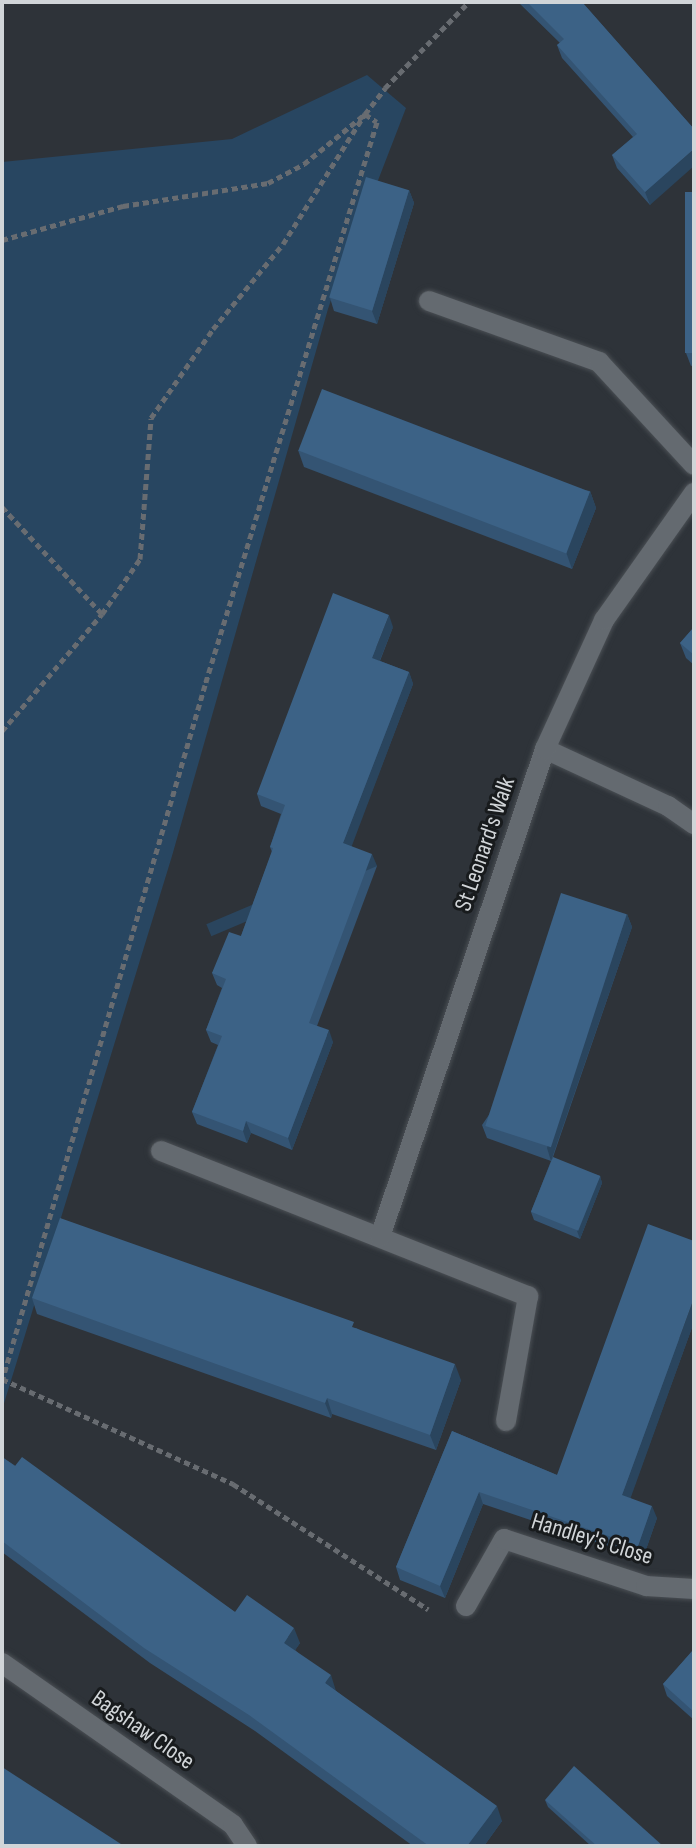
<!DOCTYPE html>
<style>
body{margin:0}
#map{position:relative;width:696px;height:1848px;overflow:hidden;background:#2e3339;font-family:"Sofia Sans Condensed",sans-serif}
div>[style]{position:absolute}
.green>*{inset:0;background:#284661}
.path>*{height:5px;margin-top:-2.5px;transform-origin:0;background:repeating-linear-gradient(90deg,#686c71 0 6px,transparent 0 10px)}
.roads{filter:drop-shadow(0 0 2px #4a4f54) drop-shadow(0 0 2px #4a4f54)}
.minor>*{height:20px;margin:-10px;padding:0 10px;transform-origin:10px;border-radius:10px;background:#646a70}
.wall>*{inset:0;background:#345473}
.shaded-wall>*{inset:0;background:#2a455e;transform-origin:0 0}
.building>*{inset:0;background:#3c6286;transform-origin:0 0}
span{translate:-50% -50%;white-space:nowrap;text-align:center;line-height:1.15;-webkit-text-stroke:6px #181b1d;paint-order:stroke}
.street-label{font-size:24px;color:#d1d5d8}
.frame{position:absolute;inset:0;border:4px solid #d1d5d8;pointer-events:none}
</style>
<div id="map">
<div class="green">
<div style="clip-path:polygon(367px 75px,406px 108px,377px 183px,369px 187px,328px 309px,172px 856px,2px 1410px,2px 162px,232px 139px)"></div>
</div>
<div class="path">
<div style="left:2px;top:240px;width:126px;rotate:-15.7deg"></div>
<div style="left:123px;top:206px;width:147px;rotate:-9deg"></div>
<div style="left:268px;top:183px;width:41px;rotate:-27.8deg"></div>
<div style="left:304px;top:164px;width:79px;rotate:-39.3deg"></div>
<div style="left:365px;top:114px;width:33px;rotate:-52deg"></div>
<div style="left:385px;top:88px;width:120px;rotate:-45.7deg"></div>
<div style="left:2px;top:507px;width:146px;rotate:46.9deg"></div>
<div style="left:2px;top:731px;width:154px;rotate:-49.5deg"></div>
<div style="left:102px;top:614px;width:67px;rotate:-55.4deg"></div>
<div style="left:140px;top:559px;width:141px;rotate:-85.5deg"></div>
<div style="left:151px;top:418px;width:108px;rotate:-55.1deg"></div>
<div style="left:213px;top:329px;width:110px;rotate:-50.5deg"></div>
<div style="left:283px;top:244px;width:154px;rotate:-57.8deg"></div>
<div style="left:365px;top:114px;width:14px;rotate:34deg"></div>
<div style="left:377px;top:122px;width:589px;rotate:106.99deg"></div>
<div style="left:205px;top:685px;width:725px;rotate:106.26deg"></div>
<div style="left:2px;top:1379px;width:254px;rotate:24.4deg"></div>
<div style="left:233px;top:1484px;width:232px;rotate:32.7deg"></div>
</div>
<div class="roads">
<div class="minor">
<div style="left:429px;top:301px;width:181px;rotate:19.7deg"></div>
<div style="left:599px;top:362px;width:140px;rotate:47.3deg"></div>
<div style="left:545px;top:749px;width:136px;rotate:24.9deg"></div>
<div style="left:668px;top:806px;width:32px;rotate:35deg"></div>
<div style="left:161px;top:1151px;width:395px;rotate:21.6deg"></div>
<div style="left:528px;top:1296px;width:127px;rotate:100deg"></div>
<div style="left:380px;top:1237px;width:515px;rotate:-71.32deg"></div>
<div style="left:545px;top:749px;width:142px;rotate:-65.4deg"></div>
<div style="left:604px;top:620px;width:156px;rotate:-54.7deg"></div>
<div style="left:466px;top:1606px;width:77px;rotate:-60.4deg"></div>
<div style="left:504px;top:1539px;width:150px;rotate:18.3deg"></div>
<div style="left:646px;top:1586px;width:48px;rotate:3.6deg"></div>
<div style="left:2px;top:1663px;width:282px;rotate:35deg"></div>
<div style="left:233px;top:1825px;width:25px;rotate:56deg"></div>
</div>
</div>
<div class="wall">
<div style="clip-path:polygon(518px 2px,582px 2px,694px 129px,650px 205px,617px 168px,612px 155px,633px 137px,562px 58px,557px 45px,560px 43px)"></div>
<div style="clip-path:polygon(409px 190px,414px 203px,377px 324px,334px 311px,330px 298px)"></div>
<div style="clip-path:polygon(694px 192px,694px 365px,691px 366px,686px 353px)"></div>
<div style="clip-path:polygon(298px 450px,590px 491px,596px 508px,572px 569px,304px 467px)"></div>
<div style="clip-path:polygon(393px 627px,380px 661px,409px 672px,413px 684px,351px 846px,377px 866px,317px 1026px,333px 1042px,292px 1150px,251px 1133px,247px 1143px,197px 1124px,192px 1112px,218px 1045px,211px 1042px,206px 1030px,222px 988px,217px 985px,212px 973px,241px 936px,272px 852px,270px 847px,281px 814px,261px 806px,257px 794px)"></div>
<div style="clip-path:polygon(694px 627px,694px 665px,686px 658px,680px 643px)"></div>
<div style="clip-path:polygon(627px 914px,632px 927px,552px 1160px,600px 1176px,602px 1183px,580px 1239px,534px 1220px,531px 1212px,551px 1161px,487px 1138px,482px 1125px)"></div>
<div style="clip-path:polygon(32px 1298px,356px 1328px,461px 1380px,436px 1450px,332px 1414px,331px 1418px,37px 1314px)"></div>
<div style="clip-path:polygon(694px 1322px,630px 1498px,657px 1518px,643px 1558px,483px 1504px,445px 1598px,400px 1580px,396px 1567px,452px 1431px,557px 1475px)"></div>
<div style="clip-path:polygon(2px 1457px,235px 1612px,300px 1643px,295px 1650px,336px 1691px,502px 1821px,484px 1846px,413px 1846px,255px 1731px,150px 1663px,2px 1552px)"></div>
<div style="clip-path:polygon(694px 1649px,694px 1720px,667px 1696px,663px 1684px)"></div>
<div style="clip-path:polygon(545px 1800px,663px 1846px,591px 1846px,548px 1807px)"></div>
</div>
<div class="shaded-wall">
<div style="clip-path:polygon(694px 149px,694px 166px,650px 205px,645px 192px)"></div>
<div style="clip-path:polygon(409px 190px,414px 203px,377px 324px,372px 311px)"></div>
<div style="clip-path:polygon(590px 491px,596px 508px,572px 569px,566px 552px)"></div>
<div style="clip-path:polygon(389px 615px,393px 627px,376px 670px,372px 658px)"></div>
<div style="clip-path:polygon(409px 672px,413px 684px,348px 856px,343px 843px)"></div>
<div style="left:372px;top:854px;width:13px;height:180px;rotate:67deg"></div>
<div style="clip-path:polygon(627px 914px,632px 927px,551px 1161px,547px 1148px)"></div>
<div style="clip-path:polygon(329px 1030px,333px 1042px,292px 1150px,288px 1138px)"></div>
<div style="clip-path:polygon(246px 1121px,251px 1133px,247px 1143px,243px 1131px)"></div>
<div style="clip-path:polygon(600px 1176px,602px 1183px,580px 1239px,577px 1231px)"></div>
<div style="clip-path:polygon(694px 1298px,694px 1322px,627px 1508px,622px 1495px)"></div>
<div style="clip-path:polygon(455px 1364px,461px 1380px,436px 1450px,430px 1435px)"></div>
<div style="clip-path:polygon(327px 1398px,332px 1414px,331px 1418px,325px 1403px)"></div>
<div style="clip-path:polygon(479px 1492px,483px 1504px,445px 1598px,440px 1586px)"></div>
<div style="clip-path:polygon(652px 1506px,657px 1518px,643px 1558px,638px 1546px)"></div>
<div style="clip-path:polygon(294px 1628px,300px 1643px,290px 1658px,284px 1643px)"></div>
<div style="clip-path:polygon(331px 1675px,336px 1691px,325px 1683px)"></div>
<div style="clip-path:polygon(497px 1806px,502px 1821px,484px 1846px,467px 1846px)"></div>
</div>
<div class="building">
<div style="clip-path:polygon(527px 2px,582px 2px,694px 129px,694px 149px,645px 192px,612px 155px,637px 134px,557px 45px,564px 39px)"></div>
<div style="left:366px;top:177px;width:45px;height:126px;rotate:17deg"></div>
<div style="left:685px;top:192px;width:9px;height:161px"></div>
<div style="left:322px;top:389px;width:287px;height:66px;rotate:21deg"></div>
<div style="clip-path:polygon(333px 593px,389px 615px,372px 658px,409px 672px,343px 843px,372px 854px,309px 1023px,329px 1030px,288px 1138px,246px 1121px,243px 1131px,192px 1112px,222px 1036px,206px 1030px,226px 979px,212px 973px,229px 932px,241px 936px,273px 848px,270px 847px,285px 805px,257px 794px)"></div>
<div style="clip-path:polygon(694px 627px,694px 655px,680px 643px)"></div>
<div style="left:561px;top:893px;width:69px;height:245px;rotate:18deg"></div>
<div style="left:553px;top:1157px;width:51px;height:59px;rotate:22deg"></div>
<div style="clip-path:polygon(60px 1218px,354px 1322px,352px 1327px,455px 1364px,430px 1435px,327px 1398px,325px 1403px,32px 1298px)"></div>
<div style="clip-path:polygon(648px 1224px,694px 1241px,694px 1298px,622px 1495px,652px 1506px,638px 1546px,479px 1492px,440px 1586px,396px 1567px,452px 1431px,557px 1475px)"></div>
<div style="clip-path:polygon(2px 1457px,15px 1466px,22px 1457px,235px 1612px,247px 1595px,294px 1628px,284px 1643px,331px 1675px,325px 1683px,497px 1806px,467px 1846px,429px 1846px,249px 1715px,144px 1648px,2px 1541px)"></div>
<div style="clip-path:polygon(694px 1649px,694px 1712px,663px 1684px)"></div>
<div style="clip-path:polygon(574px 1766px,663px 1846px,597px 1846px,545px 1800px)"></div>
<div style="clip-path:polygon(2px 1767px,124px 1846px,2px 1846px)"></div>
</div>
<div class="street-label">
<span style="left:485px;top:844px;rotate:-71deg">St Leonard's Walk</span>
<span style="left:592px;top:1539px;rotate:17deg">Handley's Close</span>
<span style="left:143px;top:1730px;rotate:35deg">Bagshaw Close</span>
</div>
<div class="frame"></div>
</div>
